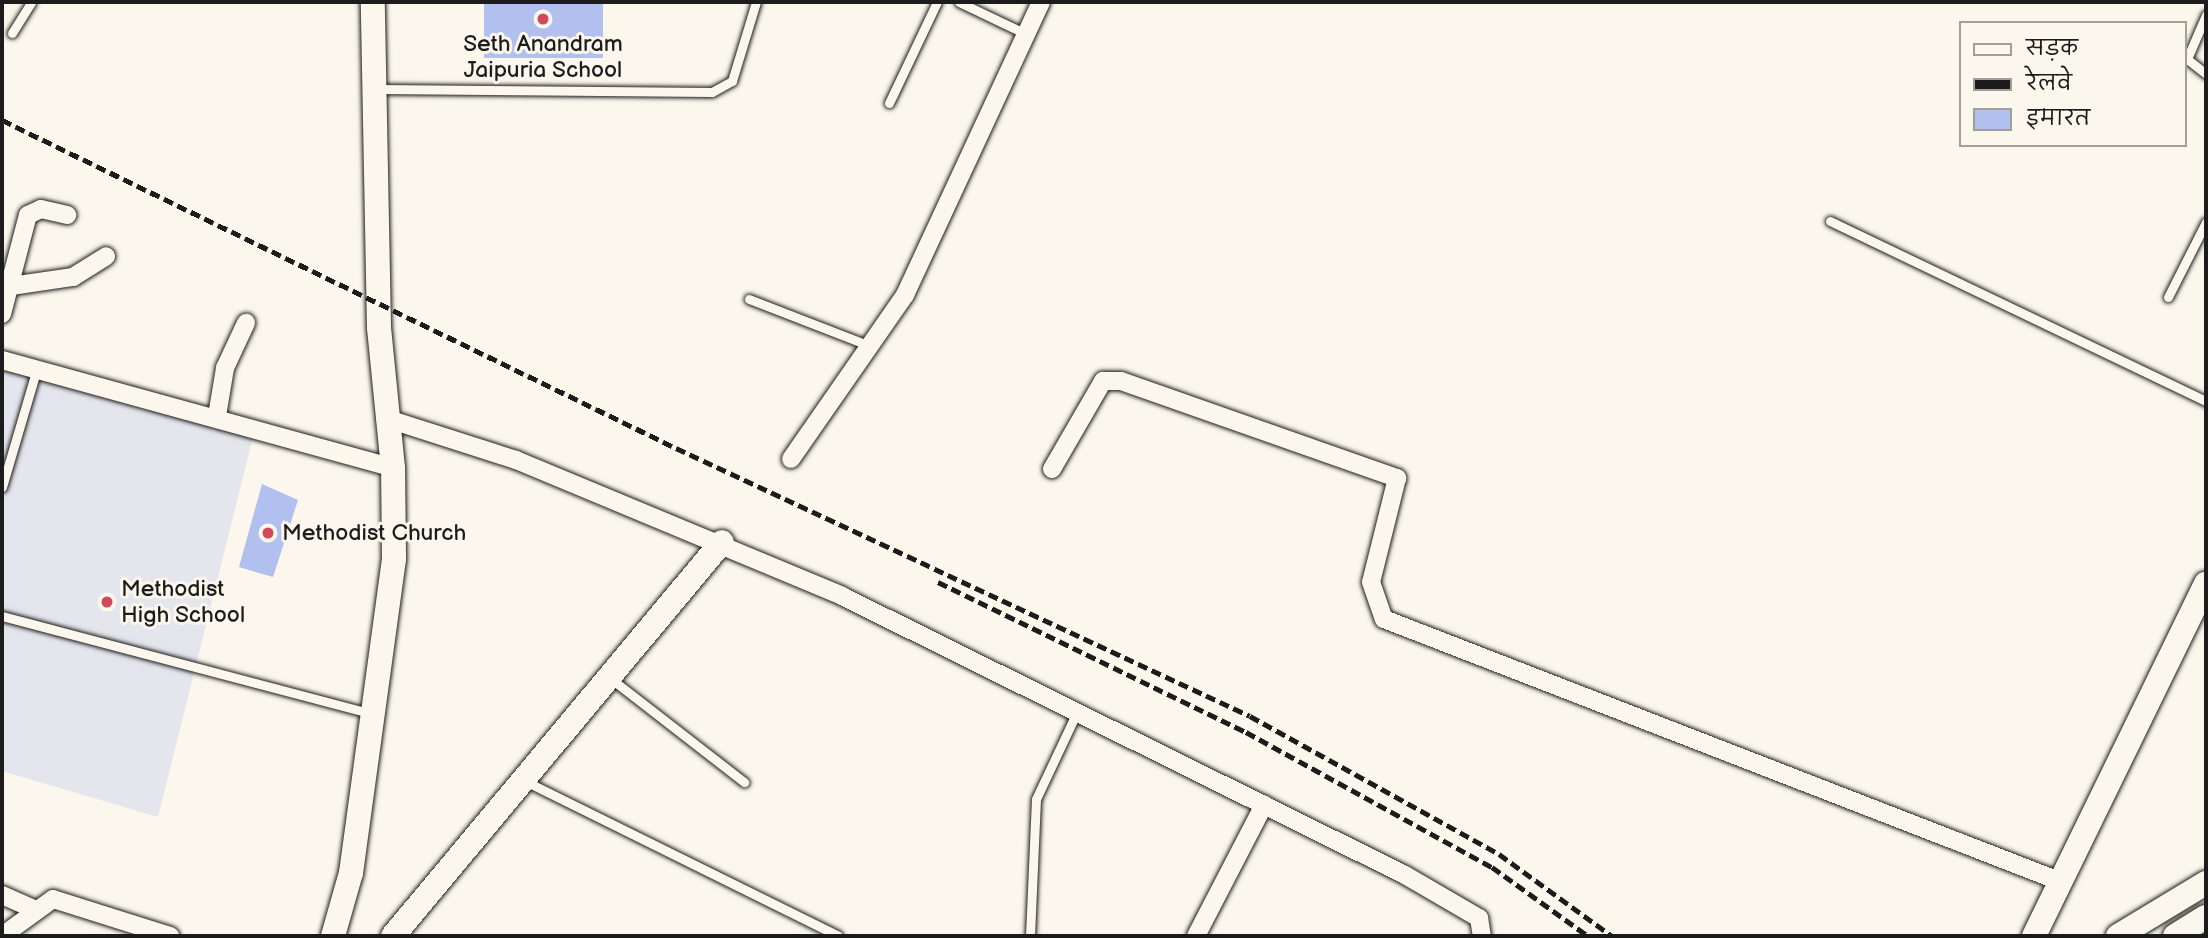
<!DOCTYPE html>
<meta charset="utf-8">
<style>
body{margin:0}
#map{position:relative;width:2208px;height:938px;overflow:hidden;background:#fbf7ec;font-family:"Balsamiq Sans","Playpen Sans Deva",sans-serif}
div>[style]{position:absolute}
.built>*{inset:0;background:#e5e6ed}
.building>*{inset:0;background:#b2c0f0;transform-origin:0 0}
.roads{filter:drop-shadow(0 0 2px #1c1c1c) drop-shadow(0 0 2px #1c1c1c)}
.lane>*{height:9px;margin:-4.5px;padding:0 4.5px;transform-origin:4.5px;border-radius:4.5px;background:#fbf7ec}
.street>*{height:18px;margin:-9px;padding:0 9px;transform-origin:9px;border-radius:9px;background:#fbf7ec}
.secondary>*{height:24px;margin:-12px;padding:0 12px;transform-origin:12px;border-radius:12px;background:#fbf7ec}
.rail>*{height:5px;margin-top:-2.5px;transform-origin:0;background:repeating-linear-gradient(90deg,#1c1c1c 0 10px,transparent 0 15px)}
.dots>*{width:19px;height:19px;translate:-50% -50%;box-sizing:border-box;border:4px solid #fbf7ec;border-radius:50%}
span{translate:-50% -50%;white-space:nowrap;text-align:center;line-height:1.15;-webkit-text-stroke:6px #fbf7ec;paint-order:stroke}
.poi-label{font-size:23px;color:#1c1c1c}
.left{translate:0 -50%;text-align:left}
.frame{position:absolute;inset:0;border:4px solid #1c1c1c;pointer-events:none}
.legend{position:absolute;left:1959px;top:21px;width:228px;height:126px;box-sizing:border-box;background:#fbf7ec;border:2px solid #a29f99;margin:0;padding:9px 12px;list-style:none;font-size:21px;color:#1c1c1c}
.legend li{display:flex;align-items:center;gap:14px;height:35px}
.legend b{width:35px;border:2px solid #a29f99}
</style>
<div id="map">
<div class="built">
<div style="clip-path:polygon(2px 369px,254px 433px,158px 817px,2px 771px)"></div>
</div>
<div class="building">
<div style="left:484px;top:2px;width:119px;height:56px"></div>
<div style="clip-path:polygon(262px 484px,298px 500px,273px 577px,239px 567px)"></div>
</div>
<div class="roads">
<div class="lane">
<div style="left:959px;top:2px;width:74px;rotate:25.5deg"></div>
<div style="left:2206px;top:15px;width:48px;rotate:113.4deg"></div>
<div style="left:2187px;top:59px;width:24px;rotate:38deg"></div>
<div style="left:12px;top:33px;width:36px;rotate:-58deg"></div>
<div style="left:378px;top:89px;width:334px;rotate:0.5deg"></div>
<div style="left:712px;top:92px;width:23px;rotate:-29deg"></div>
<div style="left:732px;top:81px;width:83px;rotate:-73.1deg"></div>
<div style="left:889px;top:103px;width:112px;rotate:-64.6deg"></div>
<div style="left:1830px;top:221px;width:417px;rotate:25.6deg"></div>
<div style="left:2168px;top:297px;width:84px;rotate:-63.1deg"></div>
<div style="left:749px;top:299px;width:130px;rotate:21.2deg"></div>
<div style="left:2px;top:487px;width:124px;rotate:-73.6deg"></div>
<div style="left:2px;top:616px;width:383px;rotate:14.8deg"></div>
<div style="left:610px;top:678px;width:170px;rotate:37.8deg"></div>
<div style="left:525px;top:781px;width:349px;rotate:26.3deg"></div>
<div style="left:1030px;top:936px;width:137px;rotate:-87.5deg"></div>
<div style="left:1036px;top:799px;width:96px;rotate:-64.8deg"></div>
</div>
<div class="street">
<div style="left:11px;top:286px;width:63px;rotate:-8.3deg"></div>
<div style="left:73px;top:277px;width:39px;rotate:-32deg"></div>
<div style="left:2px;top:314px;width:102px;rotate:-75.3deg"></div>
<div style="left:28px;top:215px;width:14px;rotate:-25deg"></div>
<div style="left:41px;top:209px;width:27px;rotate:13deg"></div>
<div style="left:2px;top:360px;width:406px;rotate:15.4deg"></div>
<div style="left:217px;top:416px;width:49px;rotate:-80.5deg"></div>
<div style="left:225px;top:368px;width:50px;rotate:-65deg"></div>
<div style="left:385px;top:418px;width:138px;rotate:17.8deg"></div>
<div style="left:516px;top:460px;width:353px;rotate:22.6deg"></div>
<div style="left:842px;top:596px;width:628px;rotate:26.36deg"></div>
<div style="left:1405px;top:875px;width:86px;rotate:30.2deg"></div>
<div style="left:1479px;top:918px;width:18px;rotate:81deg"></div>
<div style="left:791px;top:459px;width:200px;rotate:-55.2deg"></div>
<div style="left:905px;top:295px;width:323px;rotate:-65.1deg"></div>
<div style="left:1052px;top:469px;width:102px;rotate:-59.9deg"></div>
<div style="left:1103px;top:381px;width:18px"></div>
<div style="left:1121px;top:381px;width:293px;rotate:19.4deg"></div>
<div style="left:1397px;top:478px;width:107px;rotate:104deg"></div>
<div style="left:1371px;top:582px;width:39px;rotate:71deg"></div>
<div style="left:1384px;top:619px;width:724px;rotate:21.21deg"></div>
<div style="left:2px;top:895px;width:34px;rotate:24deg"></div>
<div style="left:2px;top:936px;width:63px;rotate:-36deg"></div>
<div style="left:53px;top:899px;width:123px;rotate:17.5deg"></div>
<div style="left:1196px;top:936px;width:148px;rotate:-62.6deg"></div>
</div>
<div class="secondary">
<div style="left:333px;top:936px;width:66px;rotate:-74.1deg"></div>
<div style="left:351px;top:873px;width:317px;rotate:-82.2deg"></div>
<div style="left:394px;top:559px;width:91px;rotate:-90.6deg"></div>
<div style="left:393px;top:468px;width:141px;rotate:-95.7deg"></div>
<div style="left:379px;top:328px;width:326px;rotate:-91.1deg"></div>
<div style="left:393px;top:936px;width:513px;rotate:-50.14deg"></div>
<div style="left:2034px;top:936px;width:392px;rotate:-64deg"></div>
<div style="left:2118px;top:936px;width:103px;rotate:-31.1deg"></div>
<div style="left:2175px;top:936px;width:36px;rotate:-32deg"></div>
</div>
</div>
<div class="rail">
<div style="left:2px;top:120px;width:750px;rotate:25.95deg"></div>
<div style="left:676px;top:448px;width:633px;rotate:25.03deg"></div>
<div style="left:1250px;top:716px;width:285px;rotate:29deg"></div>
<div style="left:1499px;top:854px;width:140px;rotate:36deg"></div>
<div style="left:938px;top:582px;width:343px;rotate:26deg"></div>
<div style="left:1246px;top:732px;width:281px;rotate:28.8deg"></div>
<div style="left:1492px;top:867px;width:118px;rotate:35.7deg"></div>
</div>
<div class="dots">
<div style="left:543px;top:19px;background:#d1495b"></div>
<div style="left:268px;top:533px;background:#d1495b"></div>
<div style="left:107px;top:602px;background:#d1495b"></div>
</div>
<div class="poi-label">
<span style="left:543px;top:57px">Seth Anandram<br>Jaipuria School</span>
<span class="left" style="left:282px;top:533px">Methodist Church</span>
<span class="left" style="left:121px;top:602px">Methodist<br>High School</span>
</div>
<div class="frame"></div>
<ul class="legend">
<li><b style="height:9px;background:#fbf7ec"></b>सड़क</li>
<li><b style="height:9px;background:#1c1c1c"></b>रेलवे</li>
<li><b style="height:19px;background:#b2c0f0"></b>इमारत</li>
</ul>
</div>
